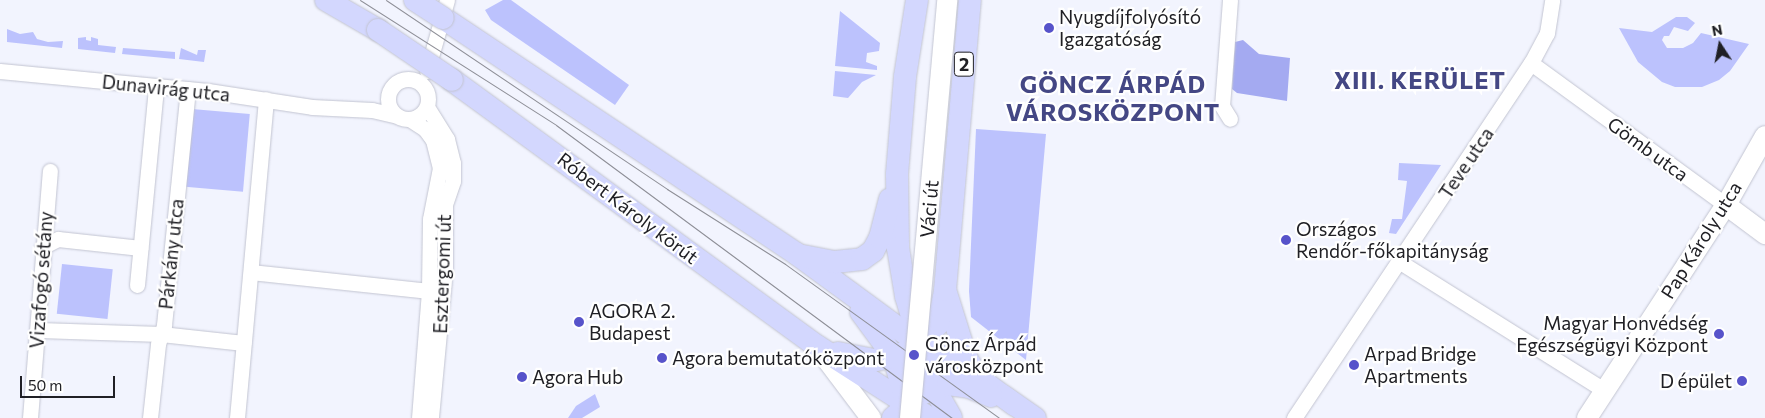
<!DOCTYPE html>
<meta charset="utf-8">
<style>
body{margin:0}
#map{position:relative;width:1765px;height:418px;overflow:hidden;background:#f2f4fe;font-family:Commissioner,sans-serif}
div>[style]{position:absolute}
.green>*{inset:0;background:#bcc2fd;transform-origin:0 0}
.forest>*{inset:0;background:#a4aaf1}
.roads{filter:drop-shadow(0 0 1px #c2c4d1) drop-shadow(0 0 1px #c2c4d1)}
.street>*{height:15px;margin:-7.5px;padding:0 7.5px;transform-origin:7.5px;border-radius:7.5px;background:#fff}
.street>.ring{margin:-7.5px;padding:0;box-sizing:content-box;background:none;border:15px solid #fff;border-radius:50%}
.secondary>*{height:20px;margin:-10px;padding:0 10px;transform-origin:10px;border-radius:10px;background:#fff}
.primary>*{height:22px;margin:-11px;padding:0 11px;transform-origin:11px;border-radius:11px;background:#d3d7fe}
.tram>*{height:1px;margin:-0.5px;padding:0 0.5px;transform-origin:0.5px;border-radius:0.5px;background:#8d8e96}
.bridges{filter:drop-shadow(0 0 1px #c2c4d1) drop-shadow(0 0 1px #c2c4d1)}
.secondary-bridge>*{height:20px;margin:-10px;padding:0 10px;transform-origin:10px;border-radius:10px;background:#fff}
.primary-bridge>*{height:22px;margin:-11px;padding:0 11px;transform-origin:11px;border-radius:11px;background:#d3d7fe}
.dots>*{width:14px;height:14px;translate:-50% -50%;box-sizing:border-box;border:2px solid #fff;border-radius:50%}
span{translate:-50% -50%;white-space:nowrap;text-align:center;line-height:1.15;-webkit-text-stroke:4.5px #fff;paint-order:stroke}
.shield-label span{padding:1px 4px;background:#fff;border:1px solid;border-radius:4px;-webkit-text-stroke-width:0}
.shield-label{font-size:18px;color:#202025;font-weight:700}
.poi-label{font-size:19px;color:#202025}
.left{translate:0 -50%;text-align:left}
.right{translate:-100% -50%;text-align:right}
.street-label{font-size:19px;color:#202025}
.district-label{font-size:24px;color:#444784;font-weight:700;letter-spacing:1px}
.north{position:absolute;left:1695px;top:20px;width:50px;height:50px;-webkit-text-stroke:4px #fff;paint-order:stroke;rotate:349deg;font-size:14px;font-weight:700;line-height:20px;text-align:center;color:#202025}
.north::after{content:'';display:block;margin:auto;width:18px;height:22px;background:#202025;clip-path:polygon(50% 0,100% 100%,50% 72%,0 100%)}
.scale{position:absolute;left:20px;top:376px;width:95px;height:22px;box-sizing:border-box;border:2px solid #202025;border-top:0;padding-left:6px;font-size:15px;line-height:18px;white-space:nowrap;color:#202025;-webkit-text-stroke:4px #fff;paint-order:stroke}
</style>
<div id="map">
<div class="green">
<div style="clip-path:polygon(503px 0,511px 0,629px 85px,615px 105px,491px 20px,485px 10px)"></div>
<div style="clip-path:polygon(840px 11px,880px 43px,879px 51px,867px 53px,866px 62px,877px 66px,877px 70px,835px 66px)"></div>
<div style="clip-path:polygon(1676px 17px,1687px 17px,1695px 23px,1688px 31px,1674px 27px,1669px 36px,1664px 36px,1662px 40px,1667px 48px,1683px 48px,1693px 43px,1701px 33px,1749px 44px,1730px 71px,1719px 80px,1702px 87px,1675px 87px,1662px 82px,1638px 62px,1619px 28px,1652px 32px)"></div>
<div style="clip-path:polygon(7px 29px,20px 34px,33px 32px,37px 39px,48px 42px,63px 41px,62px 48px,7px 42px)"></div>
<div style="clip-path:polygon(86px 37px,86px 40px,91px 41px,91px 37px,98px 39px,98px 45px,116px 47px,115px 53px,78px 49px,78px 38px)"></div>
<div style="clip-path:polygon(123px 48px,175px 52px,175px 59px,122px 54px)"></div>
<div style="clip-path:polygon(181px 48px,197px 55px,198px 50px,206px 50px,204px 62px,179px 59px)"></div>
<div style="clip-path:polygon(835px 71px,876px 75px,862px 82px,848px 98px,833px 96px)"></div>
<div style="left:192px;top:109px;width:58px;height:78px;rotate:5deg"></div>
<div style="clip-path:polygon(976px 129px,1046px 134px,1026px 360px,971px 317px,969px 291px)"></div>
<div style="clip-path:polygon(1399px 163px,1441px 165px,1396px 234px,1389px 233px,1392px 219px,1402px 219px,1407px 181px,1398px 180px)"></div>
<div style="left:62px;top:264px;width:51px;height:50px;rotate:6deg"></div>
<div style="clip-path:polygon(595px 394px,600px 407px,582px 418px,568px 418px,576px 406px)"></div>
</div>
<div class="forest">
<div style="clip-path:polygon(1243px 40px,1259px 54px,1290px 58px,1287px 101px,1237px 93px,1232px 89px,1235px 42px)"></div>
</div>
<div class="roads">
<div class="street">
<div style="left:1230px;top:0;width:106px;rotate:94.3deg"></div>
<div style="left:1222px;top:106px;width:15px;rotate:58deg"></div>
<div style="left:1531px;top:63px;width:241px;rotate:36.1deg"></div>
<div style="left:0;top:71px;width:209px;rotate:5.5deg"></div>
<div style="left:208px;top:91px;width:105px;rotate:8.7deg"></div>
<div style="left:312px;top:107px;width:60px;rotate:2.9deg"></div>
<div style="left:372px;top:110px;width:23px;rotate:13deg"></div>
<div style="left:427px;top:71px;width:74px;rotate:-74.3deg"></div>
<div class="ring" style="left:388px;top:79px;width:25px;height:25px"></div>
<div style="left:427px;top:107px;width:38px;rotate:58deg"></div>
<div style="left:447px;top:139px;width:25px;rotate:76deg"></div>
<div style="left:453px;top:163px;width:18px;rotate:90deg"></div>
<div style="left:453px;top:181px;width:24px;rotate:109deg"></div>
<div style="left:445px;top:204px;width:65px;rotate:90deg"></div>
<div style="left:445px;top:269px;width:150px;rotate:95.4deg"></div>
<div style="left:411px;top:120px;width:17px;rotate:33deg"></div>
<div style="left:425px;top:129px;width:14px;rotate:54deg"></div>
<div style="left:433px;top:140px;width:29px;rotate:76deg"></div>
<div style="left:440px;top:168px;width:52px;rotate:101.1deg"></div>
<div style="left:430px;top:219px;width:72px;rotate:90.8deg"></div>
<div style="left:429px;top:291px;width:127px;rotate:94.5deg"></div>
<div style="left:42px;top:247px;width:18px;rotate:-27deg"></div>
<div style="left:58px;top:239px;width:83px;rotate:6.2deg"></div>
<div style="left:1400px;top:262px;width:241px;rotate:32.1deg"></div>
<div style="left:251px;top:272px;width:179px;rotate:6.1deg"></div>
<div style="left:137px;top:285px;width:200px;rotate:-84.5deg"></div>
<div style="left:39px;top:330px;width:122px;rotate:1.9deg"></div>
<div style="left:161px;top:334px;width:83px;rotate:6.2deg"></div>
<div style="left:30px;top:418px;width:248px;rotate:-85.4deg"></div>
<div style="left:150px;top:418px;width:74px;rotate:-83.8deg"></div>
<div style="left:158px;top:344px;width:20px;rotate:-72deg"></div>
<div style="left:164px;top:325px;width:237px;rotate:-84.2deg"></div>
<div style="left:237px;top:418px;width:320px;rotate:-84.8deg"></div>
<div style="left:1294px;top:418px;width:427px;rotate:-56.3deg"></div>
<div style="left:1531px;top:63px;width:34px;rotate:-62deg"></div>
<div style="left:1547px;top:33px;width:33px;rotate:-81deg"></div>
</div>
<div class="secondary">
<div style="left:1726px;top:205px;width:49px;rotate:36.6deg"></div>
<div style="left:821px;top:352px;width:83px;rotate:52.9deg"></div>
<div style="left:1587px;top:418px;width:254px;rotate:-56.9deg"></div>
<div style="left:1726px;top:205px;width:79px;rotate:-60.5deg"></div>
</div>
<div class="primary">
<div style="left:326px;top:0;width:60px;rotate:30deg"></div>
<div style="left:917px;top:0;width:78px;rotate:98.9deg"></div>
<div style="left:905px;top:77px;width:97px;rotate:94.7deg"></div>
<div style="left:897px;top:174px;width:74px;rotate:89.2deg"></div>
<div style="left:898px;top:248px;width:49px;rotate:80.5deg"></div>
<div style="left:906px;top:296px;width:50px;rotate:73.7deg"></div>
<div style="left:920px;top:344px;width:46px;rotate:72.3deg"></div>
<div style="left:934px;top:388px;width:34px;rotate:60deg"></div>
<div style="left:443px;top:18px;width:425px;rotate:33.7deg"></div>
<div style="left:797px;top:254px;width:152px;rotate:36.2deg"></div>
<div style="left:920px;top:344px;width:66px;rotate:30.1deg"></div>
<div style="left:977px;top:377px;width:47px;rotate:36.4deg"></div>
<div style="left:452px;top:80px;width:452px;rotate:36.1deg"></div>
<div style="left:817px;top:346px;width:133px;rotate:32.7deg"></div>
<div style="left:803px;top:256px;width:33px;rotate:11deg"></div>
<div style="left:835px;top:262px;width:27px;rotate:-6deg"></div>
<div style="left:862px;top:259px;width:14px;rotate:-36deg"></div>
<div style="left:873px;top:251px;width:15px;rotate:-62deg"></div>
<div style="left:880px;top:238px;width:40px;rotate:-75.6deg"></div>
<div style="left:946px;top:293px;width:67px;rotate:72.6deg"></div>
<div style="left:966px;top:357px;width:23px;rotate:61deg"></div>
<div style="left:861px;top:312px;width:56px;rotate:53.7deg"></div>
<div style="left:894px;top:357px;width:57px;rotate:74.7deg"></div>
<div style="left:838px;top:353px;width:38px;rotate:11deg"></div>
<div style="left:875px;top:360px;width:19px;rotate:-9deg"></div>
<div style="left:894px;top:357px;width:21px;rotate:-23deg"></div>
<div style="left:913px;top:349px;width:35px;rotate:-45deg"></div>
<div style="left:938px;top:324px;width:35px;rotate:-78deg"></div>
<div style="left:945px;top:290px;width:291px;rotate:-85.1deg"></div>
<div style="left:1003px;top:396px;width:39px;rotate:35deg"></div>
<div style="left:893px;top:418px;width:37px;rotate:-41deg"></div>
<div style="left:921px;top:394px;width:29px;rotate:-20deg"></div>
<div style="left:948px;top:384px;width:21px;rotate:8deg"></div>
<div style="left:969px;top:387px;width:24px;rotate:22deg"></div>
</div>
</div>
<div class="tram">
<div style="left:360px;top:0;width:232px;rotate:32.5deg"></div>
<div style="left:556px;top:125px;width:493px;rotate:36.5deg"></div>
<div style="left:386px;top:0;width:339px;rotate:33.9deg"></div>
<div style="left:667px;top:189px;width:140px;rotate:32.4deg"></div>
<div style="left:785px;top:264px;width:264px;rotate:35.7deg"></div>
</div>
<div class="bridges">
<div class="secondary-bridge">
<div style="left:910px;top:418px;width:420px;rotate:-84.9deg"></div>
</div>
<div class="primary-bridge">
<div style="left:415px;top:0;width:33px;rotate:33deg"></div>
<div style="left:378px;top:30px;width:89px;rotate:34deg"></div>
</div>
</div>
<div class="dots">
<div style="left:1049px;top:28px;background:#5753ca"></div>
<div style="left:1286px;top:240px;background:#5753ca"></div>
<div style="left:579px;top:322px;background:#5753ca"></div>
<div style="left:1719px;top:334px;background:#5753ca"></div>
<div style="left:914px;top:355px;background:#5753ca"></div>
<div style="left:662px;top:358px;background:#5753ca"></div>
<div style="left:1354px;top:365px;background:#5753ca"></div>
<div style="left:522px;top:377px;background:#5753ca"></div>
<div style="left:1742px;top:381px;background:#5753ca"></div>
</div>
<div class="shield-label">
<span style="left:964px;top:64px">2</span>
</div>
<div class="poi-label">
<span class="left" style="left:1059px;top:28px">Nyugdíjfolyósító<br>Igazgatóság</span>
<span class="left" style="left:1296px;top:240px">Országos<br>Rendőr-főkapitányság</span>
<span class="left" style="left:589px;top:322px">AGORA 2.<br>Budapest</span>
<span class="right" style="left:1708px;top:334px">Magyar Honvédség<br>Egészségügyi Központ</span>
<span class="left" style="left:925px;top:355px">Göncz Árpád<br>városközpont</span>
<span class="left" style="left:1364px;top:365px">Arpad Bridge<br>Apartments</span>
<span class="left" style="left:672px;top:358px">Agora bemutatóközpont</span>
<span class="left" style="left:532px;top:377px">Agora Hub</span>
<span class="right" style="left:1732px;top:381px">D épület</span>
</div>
<div class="street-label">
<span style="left:166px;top:88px;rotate:6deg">Dunavirág utca</span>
<span style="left:1648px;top:149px;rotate:36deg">Gömb utca</span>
<span style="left:1466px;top:163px;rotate:-56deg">Teve utca</span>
<span style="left:628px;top:208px;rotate:37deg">Róbert Károly körút</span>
<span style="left:929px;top:209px;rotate:-85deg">Váci út</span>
<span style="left:1701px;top:240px;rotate:-58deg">Pap Károly utca</span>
<span style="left:171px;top:254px;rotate:-84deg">Párkány utca</span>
<span style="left:442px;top:274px;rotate:-88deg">Esztergomi út</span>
<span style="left:41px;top:280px;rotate:-86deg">Vizafogó sétány</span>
</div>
<div class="district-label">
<span style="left:1420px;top:80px">XIII. KERÜLET</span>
<span style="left:1113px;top:98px">GÖNCZ ÁRPÁD<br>VÁROSKÖZPONT</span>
</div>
<div class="north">N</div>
<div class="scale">50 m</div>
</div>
